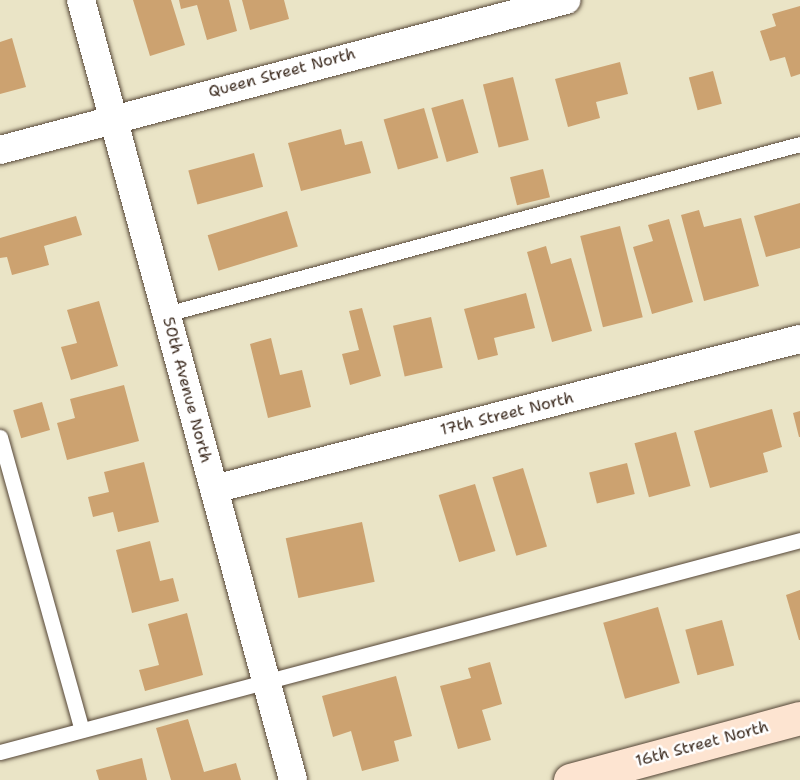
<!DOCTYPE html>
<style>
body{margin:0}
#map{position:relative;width:800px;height:780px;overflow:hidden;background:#eae4c6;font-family:"Shantell Sans",sans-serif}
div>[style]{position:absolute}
.building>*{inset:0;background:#cca270;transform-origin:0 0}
.roads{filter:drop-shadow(0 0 2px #554637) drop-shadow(0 0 2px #554637)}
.lane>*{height:15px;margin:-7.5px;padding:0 7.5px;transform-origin:7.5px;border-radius:7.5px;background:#fff}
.street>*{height:28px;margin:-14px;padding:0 14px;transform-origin:14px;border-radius:14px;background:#fff}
.secondary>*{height:33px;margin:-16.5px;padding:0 16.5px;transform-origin:16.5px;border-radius:16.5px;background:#fde4d1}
span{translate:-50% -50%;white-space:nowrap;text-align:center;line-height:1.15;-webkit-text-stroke:5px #fff;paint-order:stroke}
.street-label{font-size:16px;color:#3b2a1e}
</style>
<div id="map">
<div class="building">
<div style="clip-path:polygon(133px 0,171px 0,185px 45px,150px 56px)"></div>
<div style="clip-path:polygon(179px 0,229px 0,237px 31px,207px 40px,197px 5px,181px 9px)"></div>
<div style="clip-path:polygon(242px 0,284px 0,289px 19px,250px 30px)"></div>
<div style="clip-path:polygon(800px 6px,800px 74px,791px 77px,785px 57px,770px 61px,760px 31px,776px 26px,772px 14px)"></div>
<div style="clip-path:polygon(12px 38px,26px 87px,0 94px,0 42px)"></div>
<div style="clip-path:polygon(620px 62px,628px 94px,596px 102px,600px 118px,568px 127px,555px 79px)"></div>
<div style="left:713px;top:71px;width:34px;height:25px;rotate:75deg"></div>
<div style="left:513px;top:77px;width:65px;height:31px;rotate:76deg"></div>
<div style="left:463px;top:99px;width:56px;height:33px;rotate:74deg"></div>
<div style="left:424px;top:108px;width:52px;height:42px;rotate:74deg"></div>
<div style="clip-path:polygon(341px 129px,345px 145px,362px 141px,371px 173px,301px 191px,288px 143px)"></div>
<div style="left:254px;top:153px;width:35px;height:68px;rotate:75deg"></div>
<div style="left:543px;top:169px;width:29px;height:34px;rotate:76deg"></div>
<div style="clip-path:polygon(800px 203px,800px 248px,766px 257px,754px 216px)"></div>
<div style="clip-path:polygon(699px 210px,704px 227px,741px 218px,759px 286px,704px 301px,681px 215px)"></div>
<div style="left:287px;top:211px;width:37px;height:83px;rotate:73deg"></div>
<div style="clip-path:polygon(76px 216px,82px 235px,44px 246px,49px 265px,12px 275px,7px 257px,0 258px,0 238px)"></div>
<div style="clip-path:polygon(669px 219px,693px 302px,652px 314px,633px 247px,653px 241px,648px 225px)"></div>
<div style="left:620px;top:226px;width:94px;height:41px;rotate:76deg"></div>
<div style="clip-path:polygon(546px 246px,551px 264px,571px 258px,592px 331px,552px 342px,527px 252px)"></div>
<div style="clip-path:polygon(526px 293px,535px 328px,494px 338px,498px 355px,478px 360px,464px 309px)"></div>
<div style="clip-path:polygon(99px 301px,118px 366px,71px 380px,61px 347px,77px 343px,67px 310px)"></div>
<div style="clip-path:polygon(362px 308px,381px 376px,350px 385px,342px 354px,359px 350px,349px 311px)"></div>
<div style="left:431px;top:317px;width:52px;height:39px;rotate:77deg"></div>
<div style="clip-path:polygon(271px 338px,280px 375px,302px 370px,311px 407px,268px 418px,250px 344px)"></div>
<div style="clip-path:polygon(124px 385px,139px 441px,67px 460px,57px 423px,75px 418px,70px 399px)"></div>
<div style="left:42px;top:402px;width:29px;height:30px;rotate:74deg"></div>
<div style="clip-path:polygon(772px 409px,782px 447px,763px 453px,768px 472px,710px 488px,694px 431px)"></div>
<div style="clip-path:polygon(800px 411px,800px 437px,799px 437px,793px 413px)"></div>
<div style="left:676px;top:432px;width:56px;height:43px;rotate:75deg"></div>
<div style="clip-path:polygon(144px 462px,159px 522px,118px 532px,113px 512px,93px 517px,88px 497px,109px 492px,104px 472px)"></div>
<div style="left:627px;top:463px;width:32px;height:39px;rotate:76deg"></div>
<div style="left:523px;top:468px;width:82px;height:32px;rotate:73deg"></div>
<div style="left:475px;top:484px;width:70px;height:38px;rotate:73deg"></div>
<div style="left:362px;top:522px;width:61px;height:78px;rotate:78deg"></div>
<div style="clip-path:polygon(150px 541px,160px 581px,173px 578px,179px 601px,132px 613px,116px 550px)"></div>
<div style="clip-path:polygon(800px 590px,800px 640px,799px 640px,786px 595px)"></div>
<div style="left:658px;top:607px;width:79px;height:57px;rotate:74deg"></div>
<div style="clip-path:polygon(187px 613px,203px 675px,145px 691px,139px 670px,159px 665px,148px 624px)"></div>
<div style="left:722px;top:620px;width:47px;height:38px;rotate:75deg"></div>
<div style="clip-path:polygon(490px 662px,502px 704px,482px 710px,491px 740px,458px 749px,440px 686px,471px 678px,468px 668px)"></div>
<div style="clip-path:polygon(396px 676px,412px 736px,394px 741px,399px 761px,362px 771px,351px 731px,333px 737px,322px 696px)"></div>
<div style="clip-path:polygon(188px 719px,204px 772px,236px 763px,241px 780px,171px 780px,156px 728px)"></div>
<div style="clip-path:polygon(142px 758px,147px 780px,99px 780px,96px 770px)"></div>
</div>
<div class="roads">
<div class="lane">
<div style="left:166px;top:314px;width:656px;rotate:-15.01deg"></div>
<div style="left:0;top:437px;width:304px;rotate:74.4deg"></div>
<div style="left:0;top:752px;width:828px;rotate:-14.84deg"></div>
</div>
<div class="street">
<div style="left:81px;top:0;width:808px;rotate:74.79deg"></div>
<div style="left:0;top:150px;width:586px;rotate:-14.84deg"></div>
<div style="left:214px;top:489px;width:605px;rotate:-14.36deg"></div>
</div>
<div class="secondary">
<div style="left:570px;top:780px;width:238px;rotate:-15.1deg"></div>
</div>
</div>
<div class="street-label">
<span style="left:282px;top:73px;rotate:-15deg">Queen Street North</span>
<span style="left:187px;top:390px;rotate:75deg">50th Avenue North</span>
<span style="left:507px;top:414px;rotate:-14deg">17th Street North</span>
<span style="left:702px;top:744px;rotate:-15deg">16th Street North</span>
</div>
</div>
